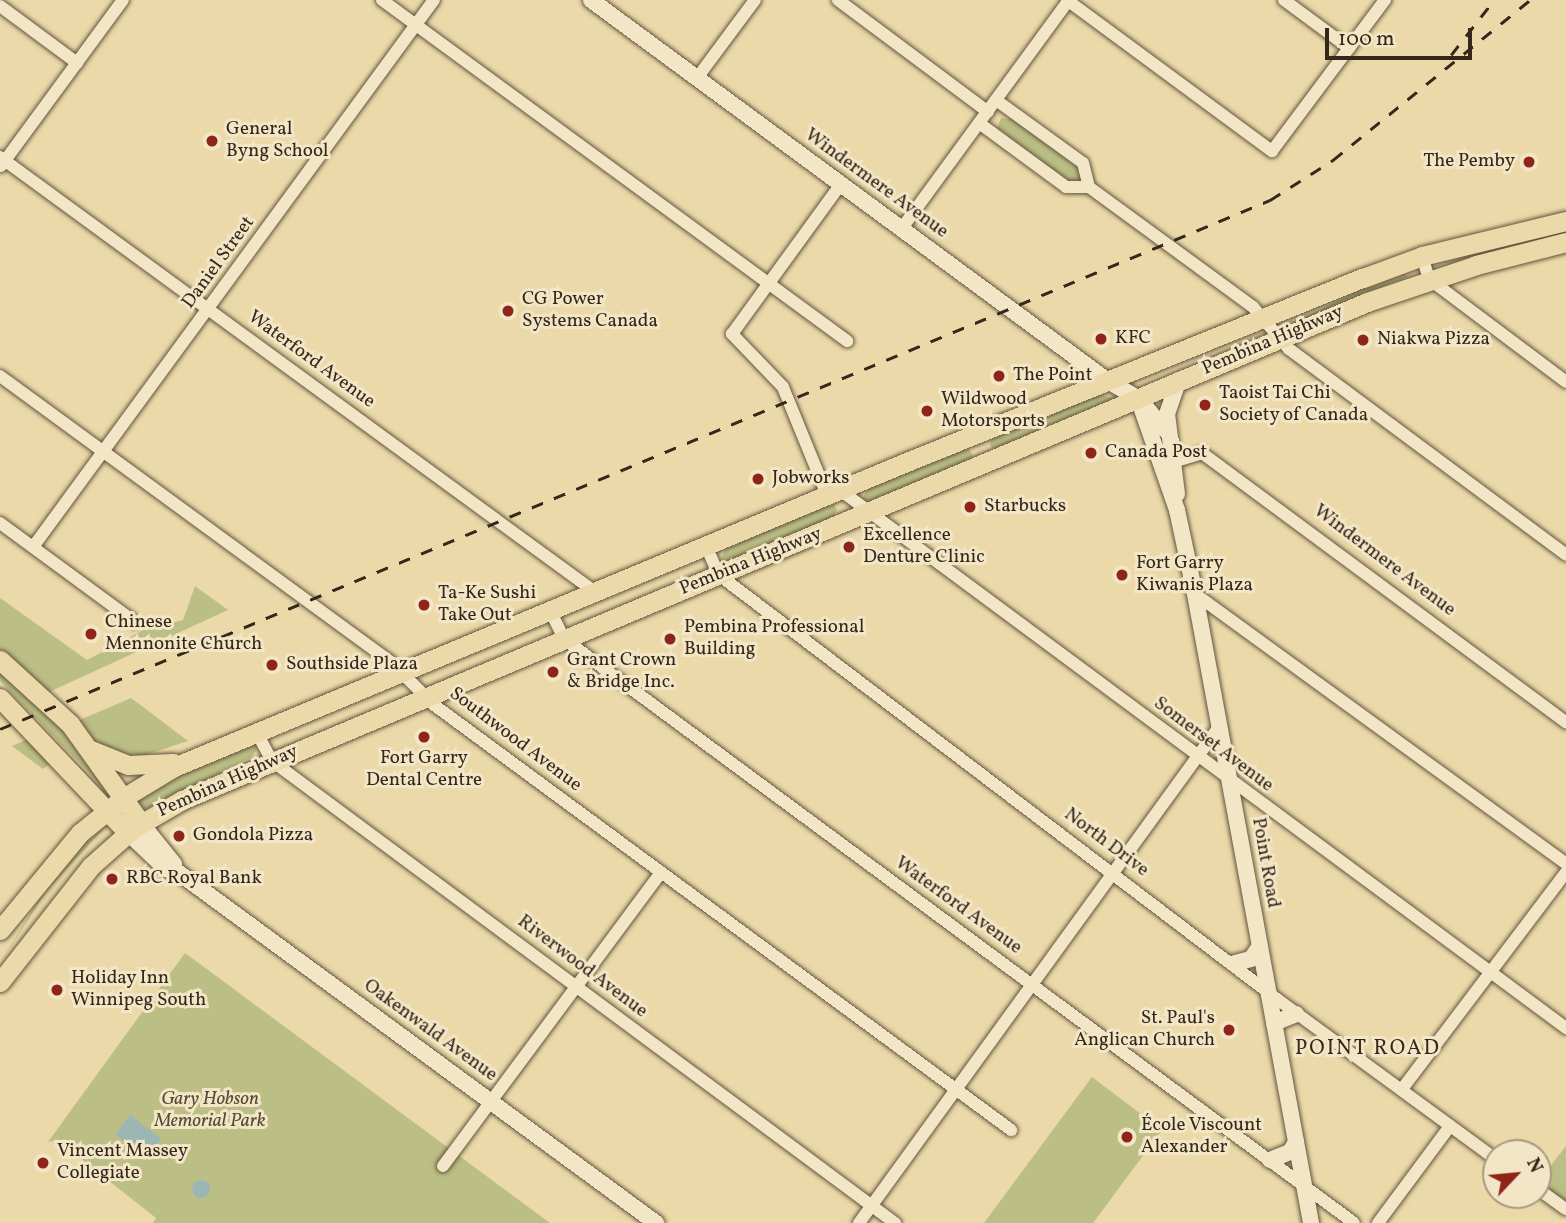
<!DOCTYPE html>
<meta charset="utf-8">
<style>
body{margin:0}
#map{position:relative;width:1566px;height:1223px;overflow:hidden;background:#ebd9a9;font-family:Vollkorn,serif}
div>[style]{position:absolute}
.green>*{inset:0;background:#bbbe85}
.water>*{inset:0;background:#9cb7b3;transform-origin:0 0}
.round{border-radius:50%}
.roads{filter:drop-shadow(0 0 2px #62543e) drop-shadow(0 0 2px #62543e)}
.street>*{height:12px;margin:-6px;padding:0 6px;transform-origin:6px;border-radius:6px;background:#f2e6c7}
.secondary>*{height:16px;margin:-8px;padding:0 8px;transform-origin:8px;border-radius:8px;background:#f2e6c7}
.primary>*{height:19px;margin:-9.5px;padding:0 9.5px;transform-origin:9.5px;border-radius:9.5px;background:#ebd9a9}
.rail>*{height:2.5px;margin-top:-1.25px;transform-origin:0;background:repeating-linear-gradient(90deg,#35271a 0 12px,transparent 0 24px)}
.dots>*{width:19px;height:19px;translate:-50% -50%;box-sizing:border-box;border:4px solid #f2e6c7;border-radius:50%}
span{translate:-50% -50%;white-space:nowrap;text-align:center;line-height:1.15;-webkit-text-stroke:6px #f2e6c7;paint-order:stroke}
.poi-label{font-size:19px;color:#35271a}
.left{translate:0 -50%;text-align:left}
.right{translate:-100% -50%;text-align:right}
.street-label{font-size:19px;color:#35271a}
.park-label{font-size:19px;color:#564d35;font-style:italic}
.neighbourhood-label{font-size:21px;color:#35271a;letter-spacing:2px}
.north{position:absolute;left:1482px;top:1139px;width:70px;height:70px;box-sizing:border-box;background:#f2e6c7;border:2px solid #a69a82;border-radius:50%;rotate:64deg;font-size:19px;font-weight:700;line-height:28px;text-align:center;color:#35271a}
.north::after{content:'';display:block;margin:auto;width:24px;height:32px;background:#8f2418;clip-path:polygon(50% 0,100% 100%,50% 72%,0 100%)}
.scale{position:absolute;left:1325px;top:28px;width:147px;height:32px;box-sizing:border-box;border:4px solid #35271a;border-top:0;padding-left:9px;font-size:21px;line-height:24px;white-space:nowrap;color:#35271a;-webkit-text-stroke:5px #f2e6c7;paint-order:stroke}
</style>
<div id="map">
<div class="green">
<div style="clip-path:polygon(1001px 118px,1012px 119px,1079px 168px,1081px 181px,1072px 185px,997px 129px)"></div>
<div style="clip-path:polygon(1402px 271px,1408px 277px,1292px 324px,1376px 281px)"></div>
<div style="clip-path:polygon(1096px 393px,1115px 399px,994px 450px,990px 445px,991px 436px)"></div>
<div style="clip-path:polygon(968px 447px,974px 458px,869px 505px,862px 499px,870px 486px)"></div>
<div style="clip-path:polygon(833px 502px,837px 510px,832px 520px,723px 565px,719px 562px,727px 546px)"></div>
<div style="clip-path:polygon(195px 586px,228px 610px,49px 692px,0 653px,0 598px,87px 660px,145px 629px,183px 620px)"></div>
<div style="clip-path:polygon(0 669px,54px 716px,107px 791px,0 681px)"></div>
<div style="clip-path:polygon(131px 698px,188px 741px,136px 758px,103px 751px,75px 722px)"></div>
<div style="clip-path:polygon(35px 736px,55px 760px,43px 769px,12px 746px)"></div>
<div style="clip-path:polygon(253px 745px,257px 749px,252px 757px,152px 807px,140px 810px,134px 800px,178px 775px)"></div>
<div style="clip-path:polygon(103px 823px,109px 823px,46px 892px,2px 960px,52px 878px)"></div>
<div style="clip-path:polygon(185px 953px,454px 1152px,550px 1223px,153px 1223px,156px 1218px,57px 1140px,48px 1142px)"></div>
<div style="clip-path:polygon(1092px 1077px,1162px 1130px,1093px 1223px,984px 1223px)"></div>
<div style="clip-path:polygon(1566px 1146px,1566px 1209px,1538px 1189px,1538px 1182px)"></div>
</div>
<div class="water">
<div style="left:130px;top:1115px;width:39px;height:24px;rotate:37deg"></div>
<div class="round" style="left:192px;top:1180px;width:18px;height:18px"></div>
</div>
<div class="roads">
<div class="street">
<div style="left:382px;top:0;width:577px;rotate:36.25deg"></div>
<div style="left:838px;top:0;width:187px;rotate:36.7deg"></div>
<div style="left:1067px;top:0;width:255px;rotate:36.4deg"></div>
<div style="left:1272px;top:151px;width:189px;rotate:-53.2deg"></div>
<div style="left:1284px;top:0;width:81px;rotate:36.4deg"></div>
<div style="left:0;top:6px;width:96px;rotate:36.5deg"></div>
<div style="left:697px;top:78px;width:97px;rotate:-53.4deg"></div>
<div style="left:996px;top:100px;width:107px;rotate:35.9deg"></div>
<div style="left:1083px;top:163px;width:25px;rotate:76deg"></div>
<div style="left:1089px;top:187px;width:203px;rotate:36.2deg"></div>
<div style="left:1253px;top:307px;width:55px;rotate:49.4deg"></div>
<div style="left:1289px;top:349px;width:345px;rotate:36.6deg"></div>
<div style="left:979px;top:123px;width:108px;rotate:36.3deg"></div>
<div style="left:1066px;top:187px;width:23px"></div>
<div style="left:0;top:157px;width:737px;rotate:36.17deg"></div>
<div style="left:1px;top:166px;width:206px;rotate:-53.7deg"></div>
<div style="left:902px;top:228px;width:283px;rotate:-53.8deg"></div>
<div style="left:1422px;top:256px;width:24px;rotate:73deg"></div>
<div style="left:1429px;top:279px;width:171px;rotate:36.9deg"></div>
<div style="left:0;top:376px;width:487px;rotate:36.2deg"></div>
<div style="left:393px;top:664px;width:58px;rotate:45deg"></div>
<div style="left:434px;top:705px;width:717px;rotate:36.37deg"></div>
<div style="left:1173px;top:462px;width:30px;rotate:-17deg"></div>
<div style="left:1202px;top:453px;width:453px;rotate:36.5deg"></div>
<div style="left:840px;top:490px;width:904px;rotate:36.54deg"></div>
<div style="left:827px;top:495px;width:117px;rotate:-112.2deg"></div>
<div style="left:783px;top:387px;width:74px;rotate:-133.9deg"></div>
<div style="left:732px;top:334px;width:185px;rotate:-54deg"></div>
<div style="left:0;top:523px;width:167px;rotate:36.3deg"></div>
<div style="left:706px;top:546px;width:32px;rotate:66deg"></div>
<div style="left:719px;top:575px;width:701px;rotate:37.23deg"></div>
<div style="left:1277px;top:999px;width:271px;rotate:36.2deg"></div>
<div style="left:33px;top:547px;width:678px;rotate:-53.76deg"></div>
<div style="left:1195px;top:594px;width:459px;rotate:36deg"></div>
<div style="left:550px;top:610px;width:32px;rotate:64deg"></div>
<div style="left:564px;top:639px;width:982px;rotate:36.47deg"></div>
<div style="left:257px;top:733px;width:32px;rotate:62deg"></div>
<div style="left:272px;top:761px;width:776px;rotate:36.56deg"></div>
<div style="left:1402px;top:1089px;width:272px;rotate:-52.9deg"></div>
<div style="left:443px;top:1166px;width:366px;rotate:-53.4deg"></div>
<div style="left:1538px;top:1189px;width:34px;rotate:36deg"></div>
<div style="left:859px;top:1223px;width:613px;rotate:-54.03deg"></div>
<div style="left:1378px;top:1223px;width:121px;rotate:-53.4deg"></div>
</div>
<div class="secondary">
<div style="left:591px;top:0;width:642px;rotate:36.39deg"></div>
<div style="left:1108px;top:381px;width:34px;rotate:30deg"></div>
<div style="left:1138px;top:398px;width:48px;rotate:49.3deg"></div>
<div style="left:1138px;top:398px;width:119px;rotate:70.8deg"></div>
<div style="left:1177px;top:510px;width:86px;rotate:77.9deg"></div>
<div style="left:1195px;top:594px;width:640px;rotate:79.55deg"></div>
<div style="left:1177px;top:494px;width:81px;rotate:-97.1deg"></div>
<div style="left:1167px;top:414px;width:36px;rotate:-71deg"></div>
<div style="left:141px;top:823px;width:53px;rotate:51.2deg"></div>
<div style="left:128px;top:833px;width:52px;rotate:43.5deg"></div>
<div style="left:166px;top:869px;width:14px;rotate:17deg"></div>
<div style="left:179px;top:873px;width:592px;rotate:36.27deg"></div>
<div style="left:1235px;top:963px;width:16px;rotate:-14deg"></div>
<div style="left:1251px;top:959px;width:14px;rotate:-56deg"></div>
<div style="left:1274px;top:1023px;width:24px;rotate:-22deg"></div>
<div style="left:1270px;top:1160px;width:22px;rotate:-22deg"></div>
<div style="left:1290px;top:1152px;width:12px;rotate:-59deg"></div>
</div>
<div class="primary">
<div style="left:0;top:660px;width:95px;rotate:42.4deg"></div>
<div style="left:70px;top:724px;width:122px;rotate:54.4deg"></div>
<div style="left:0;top:698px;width:186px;rotate:46.5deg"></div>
<div style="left:91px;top:750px;width:40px;rotate:22deg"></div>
<div style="left:128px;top:765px;width:45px;rotate:-2.5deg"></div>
<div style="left:0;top:930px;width:126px;rotate:-50.5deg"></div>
<div style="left:80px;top:833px;width:55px;rotate:-39.1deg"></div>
<div style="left:123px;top:798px;width:60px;rotate:-31.3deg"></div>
<div style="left:174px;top:767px;width:791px;rotate:-22.61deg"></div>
<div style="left:904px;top:463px;width:495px;rotate:-22deg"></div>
<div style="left:1363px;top:278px;width:63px;rotate:-20.4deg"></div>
<div style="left:1422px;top:256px;width:148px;rotate:-13.7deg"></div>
<div style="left:0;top:982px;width:147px;rotate:-51.9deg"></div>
<div style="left:91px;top:866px;width:57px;rotate:-41.5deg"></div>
<div style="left:134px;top:828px;width:56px;rotate:-30.3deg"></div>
<div style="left:182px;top:800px;width:1285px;rotate:-22.79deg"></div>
<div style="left:1367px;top:302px;width:115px;rotate:-18.7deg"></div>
<div style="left:1476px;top:265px;width:93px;rotate:-14.3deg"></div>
</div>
</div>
<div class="rail">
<div style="left:1451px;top:55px;width:70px;rotate:-52deg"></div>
<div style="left:0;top:729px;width:1376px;rotate:-22.61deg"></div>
<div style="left:1270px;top:200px;width:75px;rotate:-32.4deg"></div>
<div style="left:1333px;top:160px;width:254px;rotate:-39.1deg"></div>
</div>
<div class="dots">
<div style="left:212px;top:141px;background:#8f2418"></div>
<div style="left:1529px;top:162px;background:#8f2418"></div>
<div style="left:508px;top:311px;background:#8f2418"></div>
<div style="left:1101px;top:339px;background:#8f2418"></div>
<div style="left:1363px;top:340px;background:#8f2418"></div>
<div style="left:999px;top:376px;background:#8f2418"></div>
<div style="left:1205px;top:405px;background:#8f2418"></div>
<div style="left:927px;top:411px;background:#8f2418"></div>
<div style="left:1091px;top:453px;background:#8f2418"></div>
<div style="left:758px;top:479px;background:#8f2418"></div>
<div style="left:970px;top:507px;background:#8f2418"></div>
<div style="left:849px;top:547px;background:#8f2418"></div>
<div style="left:1122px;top:575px;background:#8f2418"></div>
<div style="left:424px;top:605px;background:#8f2418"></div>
<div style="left:91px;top:634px;background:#8f2418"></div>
<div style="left:670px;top:639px;background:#8f2418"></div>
<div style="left:272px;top:665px;background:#8f2418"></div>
<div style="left:553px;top:672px;background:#8f2418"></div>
<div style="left:424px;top:737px;background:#8f2418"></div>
<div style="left:179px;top:836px;background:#8f2418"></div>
<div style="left:112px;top:879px;background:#8f2418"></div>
<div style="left:57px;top:990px;background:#8f2418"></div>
<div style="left:1229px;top:1030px;background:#8f2418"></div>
<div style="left:1127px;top:1137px;background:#8f2418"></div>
<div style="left:43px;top:1163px;background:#8f2418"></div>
</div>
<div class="poi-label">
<span class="left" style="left:226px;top:141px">General<br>Byng School</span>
<span class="right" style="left:1515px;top:162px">The Pemby</span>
<span class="left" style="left:522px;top:311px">CG Power<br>Systems Canada</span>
<span class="left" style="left:1115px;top:339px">KFC</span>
<span class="left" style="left:1377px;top:340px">Niakwa Pizza</span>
<span class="left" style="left:1013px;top:376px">The Point</span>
<span class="left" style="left:1219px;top:405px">Taoist Tai Chi<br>Society of Canada</span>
<span class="left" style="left:941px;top:411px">Wildwood<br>Motorsports</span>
<span class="left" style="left:1105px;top:453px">Canada Post</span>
<span class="left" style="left:772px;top:479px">Jobworks</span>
<span class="left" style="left:984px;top:507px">Starbucks</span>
<span class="left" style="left:863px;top:547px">Excellence<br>Denture Clinic</span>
<span class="left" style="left:1136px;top:575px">Fort Garry<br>Kiwanis Plaza</span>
<span class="left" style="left:438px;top:605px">Ta-Ke Sushi<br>Take Out</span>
<span class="left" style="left:105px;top:634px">Chinese<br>Mennonite Church</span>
<span class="left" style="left:684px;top:639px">Pembina Professional<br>Building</span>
<span class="left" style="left:567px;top:672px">Grant Crown<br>&amp; Bridge Inc.</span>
<span class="left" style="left:286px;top:665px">Southside Plaza</span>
<span style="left:424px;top:770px">Fort Garry<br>Dental Centre</span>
<span class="left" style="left:193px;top:836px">Gondola Pizza</span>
<span class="left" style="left:126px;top:879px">RBC Royal Bank</span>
<span class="left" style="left:71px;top:990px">Holiday Inn<br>Winnipeg South</span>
<span class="right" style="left:1215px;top:1030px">St. Paul's<br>Anglican Church</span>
<span class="left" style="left:1141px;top:1137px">École Viscount<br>Alexander</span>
<span class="left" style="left:57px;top:1163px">Vincent Massey<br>Collegiate</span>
</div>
<div class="street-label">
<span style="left:876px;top:184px;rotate:36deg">Windermere Avenue</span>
<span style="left:219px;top:263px;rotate:-54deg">Daniel Street</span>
<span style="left:1273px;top:341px;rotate:-23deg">Pembina Highway</span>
<span style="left:311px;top:360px;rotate:36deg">Waterford Avenue</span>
<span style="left:1384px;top:561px;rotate:37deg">Windermere Avenue</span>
<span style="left:751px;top:562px;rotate:-22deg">Pembina Highway</span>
<span style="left:515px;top:740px;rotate:37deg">Southwood Avenue</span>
<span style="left:1213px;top:745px;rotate:37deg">Somerset Avenue</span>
<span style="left:228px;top:782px;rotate:-24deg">Pembina Highway</span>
<span style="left:1106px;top:843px;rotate:37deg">North Drive</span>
<span style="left:1265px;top:863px;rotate:80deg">Point Road</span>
<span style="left:958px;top:906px;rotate:36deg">Waterford Avenue</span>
<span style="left:582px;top:967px;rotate:37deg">Riverwood Avenue</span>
<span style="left:430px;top:1031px;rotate:36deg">Oakenwald Avenue</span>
</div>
<div class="park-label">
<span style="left:210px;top:1111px">Gary Hobson<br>Memorial Park</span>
</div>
<div class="neighbourhood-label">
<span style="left:1368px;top:1049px">POINT ROAD</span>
</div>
<div class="north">N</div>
<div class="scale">100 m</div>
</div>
